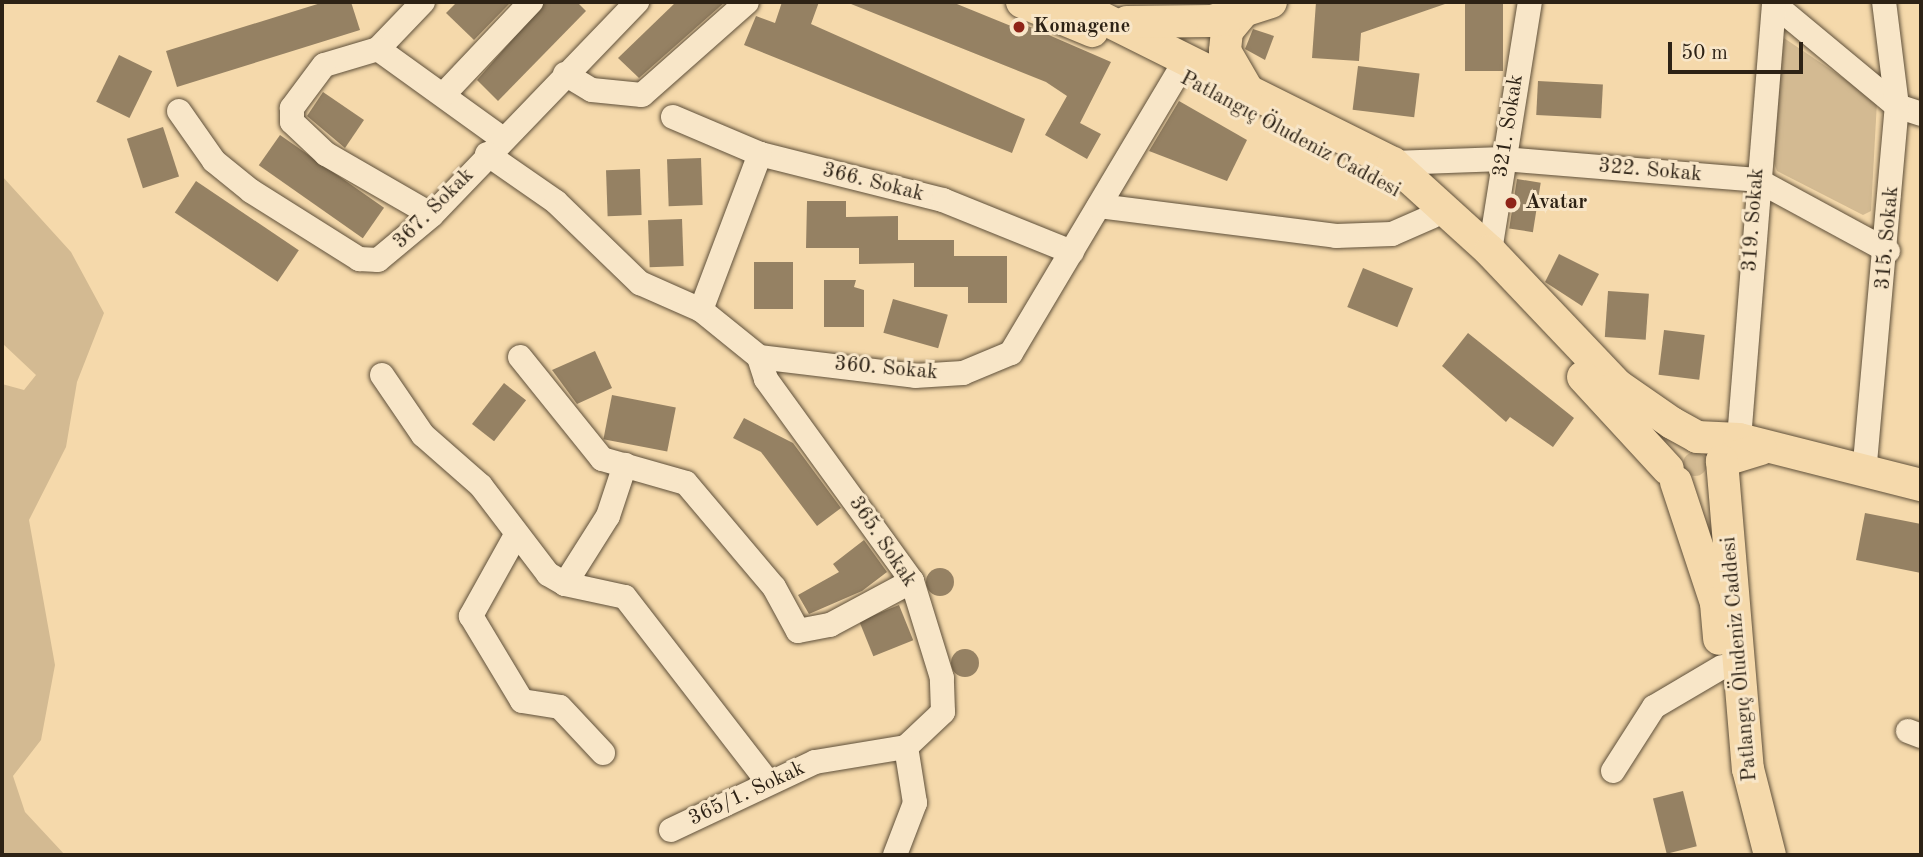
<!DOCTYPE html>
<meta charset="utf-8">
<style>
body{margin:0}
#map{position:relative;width:1923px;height:857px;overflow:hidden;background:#f5d9ab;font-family:"Old Standard TT",serif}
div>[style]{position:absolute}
.green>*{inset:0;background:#d3ba92}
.round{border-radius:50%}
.building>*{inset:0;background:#958163;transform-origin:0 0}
.roads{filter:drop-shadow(0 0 2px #5f503a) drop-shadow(0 0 2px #5f503a)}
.minor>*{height:24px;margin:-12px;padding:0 12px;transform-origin:12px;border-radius:12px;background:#f8e6c8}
.major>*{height:32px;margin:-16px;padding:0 16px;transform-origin:16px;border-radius:16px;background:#f5d9ab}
.dots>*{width:19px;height:19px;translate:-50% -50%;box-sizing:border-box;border:4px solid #f8e6c8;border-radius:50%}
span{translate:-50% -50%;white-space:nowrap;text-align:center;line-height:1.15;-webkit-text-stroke:6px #f8e6c8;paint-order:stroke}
.poi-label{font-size:21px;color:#2d2215;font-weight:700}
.left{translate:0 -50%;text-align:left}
.street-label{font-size:21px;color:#2d2215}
.frame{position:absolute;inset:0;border:4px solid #2d2215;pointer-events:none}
.scale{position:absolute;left:1668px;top:42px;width:135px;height:32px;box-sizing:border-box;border:4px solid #2d2215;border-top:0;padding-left:9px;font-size:21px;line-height:24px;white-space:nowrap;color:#2d2215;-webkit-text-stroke:5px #f8e6c8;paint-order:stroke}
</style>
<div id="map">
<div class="green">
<div style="clip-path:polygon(1784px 38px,1877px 101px,1871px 211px,1863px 215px,1777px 171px,1772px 158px)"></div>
<div style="clip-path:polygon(2px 176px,71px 252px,104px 313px,77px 382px,66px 447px,29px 520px,55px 665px,41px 740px,13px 776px,25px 812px,65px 855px,2px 855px,2px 384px,24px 390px,36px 375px,2px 343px)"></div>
<div class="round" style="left:1683px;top:452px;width:24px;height:24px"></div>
</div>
<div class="building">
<div style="clip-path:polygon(324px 2px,351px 2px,360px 30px,177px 87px,166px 51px)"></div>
<div style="clip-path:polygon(457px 2px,509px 2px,510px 3px,474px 40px,446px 13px)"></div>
<div style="clip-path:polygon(545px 2px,577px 2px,586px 11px,498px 101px,477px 80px)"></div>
<div style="clip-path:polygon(676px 2px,725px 2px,639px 78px,618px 58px)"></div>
<div style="clip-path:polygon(782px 2px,819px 2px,811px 24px,1025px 119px,1012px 153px,744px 45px,756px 16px,775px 23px)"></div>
<div style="clip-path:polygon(846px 2px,952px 2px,1011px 26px,1014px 20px,1111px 62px,1080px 123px,1101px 134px,1087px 159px,1045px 135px,1067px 96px,1046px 82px)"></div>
<div style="clip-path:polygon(1316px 2px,1445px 2px,1445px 4px,1361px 33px,1359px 61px,1312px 58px)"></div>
<div style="left:1465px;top:2px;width:38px;height:69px"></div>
<div style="clip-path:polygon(1253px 29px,1274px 36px,1265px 60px,1245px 49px)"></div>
<div style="left:119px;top:55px;width:37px;height:52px;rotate:26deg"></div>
<div style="left:1358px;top:66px;width:62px;height:44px;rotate:7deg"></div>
<div style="left:1538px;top:81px;width:65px;height:34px;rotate:3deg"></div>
<div style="clip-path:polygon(323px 92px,364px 120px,345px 148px,307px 116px)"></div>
<div style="clip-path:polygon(1179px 101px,1247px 140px,1227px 181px,1149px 151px)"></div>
<div style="left:163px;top:127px;width:52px;height:38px;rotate:72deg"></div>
<div style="left:280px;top:135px;width:127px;height:37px;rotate:35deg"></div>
<div style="left:701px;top:158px;width:47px;height:34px;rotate:88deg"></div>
<div style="left:640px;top:169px;width:46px;height:34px;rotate:88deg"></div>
<div style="left:1517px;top:179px;width:24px;height:50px;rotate:9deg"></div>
<div style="left:196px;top:181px;width:124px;height:38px;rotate:34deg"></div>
<div style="clip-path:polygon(807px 201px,846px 201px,846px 217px,898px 216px,898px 240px,954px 240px,954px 256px,1007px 256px,1007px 303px,968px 303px,968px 287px,914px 287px,914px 263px,859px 264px,859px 248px,806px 248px)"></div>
<div style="left:682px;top:219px;width:47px;height:34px;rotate:88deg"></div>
<div style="clip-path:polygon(1559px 254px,1599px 274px,1582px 306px,1545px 282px)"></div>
<div style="left:754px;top:262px;width:39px;height:47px"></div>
<div style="left:1363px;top:268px;width:54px;height:42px;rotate:22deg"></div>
<div style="clip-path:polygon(824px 280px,856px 280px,854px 287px,864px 290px,864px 327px,824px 327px)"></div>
<div style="left:1608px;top:291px;width:41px;height:46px;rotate:4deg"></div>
<div style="left:893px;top:299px;width:57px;height:35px;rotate:16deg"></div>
<div style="left:1664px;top:330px;width:41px;height:45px;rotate:7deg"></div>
<div style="clip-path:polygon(1468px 333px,1574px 418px,1553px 447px,1510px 417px,1506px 422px,1442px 366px)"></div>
<div style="clip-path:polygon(595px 351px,612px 388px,577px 404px,552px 370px)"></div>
<div style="left:504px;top:383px;width:28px;height:52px;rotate:38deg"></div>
<div style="left:612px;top:395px;width:65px;height:45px;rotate:11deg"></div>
<div style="clip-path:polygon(744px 418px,793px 443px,841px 508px,817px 526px,761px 452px,733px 438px)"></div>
<div style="clip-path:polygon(1865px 513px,1921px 524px,1921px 573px,1856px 560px)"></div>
<div style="clip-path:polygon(864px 540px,887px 572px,862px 591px,809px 614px,798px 595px,839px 572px,833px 564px)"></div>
<div class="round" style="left:926px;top:568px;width:28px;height:28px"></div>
<div style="left:899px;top:605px;width:38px;height:43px;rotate:68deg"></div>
<div class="round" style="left:951px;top:649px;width:28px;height:28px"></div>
<div style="left:1683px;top:791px;width:57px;height:31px;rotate:76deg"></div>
</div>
<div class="roads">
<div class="minor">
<div style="left:423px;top:2px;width:65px;rotate:133.8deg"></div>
<div style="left:378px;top:49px;width:56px;rotate:163.5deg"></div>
<div style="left:324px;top:65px;width:54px;rotate:126.7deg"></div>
<div style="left:292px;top:108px;width:14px;rotate:90deg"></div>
<div style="left:292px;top:122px;width:47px;rotate:43.3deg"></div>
<div style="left:326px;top:154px;width:122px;rotate:29.9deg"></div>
<div style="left:1774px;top:4px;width:160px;rotate:39.7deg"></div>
<div style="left:1897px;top:106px;width:25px;rotate:18deg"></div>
<div style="left:378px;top:49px;width:154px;rotate:35.8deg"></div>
<div style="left:565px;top:74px;width:31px;rotate:31deg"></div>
<div style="left:592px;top:90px;width:50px;rotate:5.7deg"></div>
<div style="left:642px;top:95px;width:140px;rotate:-41.5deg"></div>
<div style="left:444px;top:94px;width:127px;rotate:-46.6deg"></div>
<div style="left:179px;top:111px;width:61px;rotate:55deg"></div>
<div style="left:214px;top:161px;width:48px;rotate:39deg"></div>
<div style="left:251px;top:191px;width:128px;rotate:32.2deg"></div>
<div style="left:359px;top:259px;width:19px;rotate:3deg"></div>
<div style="left:378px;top:260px;width:70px;rotate:-39.8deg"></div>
<div style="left:432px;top:215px;width:296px;rotate:-46.1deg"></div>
<div style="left:673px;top:117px;width:95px;rotate:23deg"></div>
<div style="left:760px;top:154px;width:189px;rotate:14.1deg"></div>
<div style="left:943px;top:200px;width:139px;rotate:22deg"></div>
<div style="left:487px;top:154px;width:84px;rotate:34.8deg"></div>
<div style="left:556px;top:202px;width:117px;rotate:44deg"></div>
<div style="left:640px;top:283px;width:67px;rotate:23.9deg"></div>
<div style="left:701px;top:310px;width:75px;rotate:39deg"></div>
<div style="left:759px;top:357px;width:157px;rotate:6.9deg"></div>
<div style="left:915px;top:376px;width:48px;rotate:-3.6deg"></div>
<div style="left:963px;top:373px;width:52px;rotate:-22.6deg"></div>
<div style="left:1011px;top:353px;width:324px;rotate:-59.2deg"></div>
<div style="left:1393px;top:163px;width:110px;rotate:-2.1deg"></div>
<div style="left:1503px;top:159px;width:255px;rotate:4.7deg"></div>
<div style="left:1757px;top:180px;width:149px;rotate:28.5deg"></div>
<div style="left:1099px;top:206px;width:239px;rotate:7.2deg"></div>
<div style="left:1336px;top:236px;width:56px;rotate:-2deg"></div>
<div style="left:1392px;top:234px;width:43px;rotate:-23.6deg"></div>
<div style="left:1490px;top:251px;width:252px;rotate:-80.9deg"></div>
<div style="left:701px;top:310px;width:167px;rotate:-69.3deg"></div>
<div style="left:520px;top:357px;width:131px;rotate:51.2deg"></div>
<div style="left:602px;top:459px;width:87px;rotate:15.9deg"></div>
<div style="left:686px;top:483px;width:136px;rotate:49.8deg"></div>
<div style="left:774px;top:587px;width:50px;rotate:61.4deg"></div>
<div style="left:798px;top:631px;width:33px;rotate:-11deg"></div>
<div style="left:830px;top:625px;width:93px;rotate:-28.2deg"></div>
<div style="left:382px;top:375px;width:73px;rotate:55.7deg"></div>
<div style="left:423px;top:435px;width:77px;rotate:41.3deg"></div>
<div style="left:481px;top:486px;width:111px;rotate:52.7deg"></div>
<div style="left:548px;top:574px;width:20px;rotate:30deg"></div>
<div style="left:565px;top:584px;width:61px;rotate:12.2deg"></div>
<div style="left:625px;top:597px;width:234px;rotate:52.3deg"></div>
<div style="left:1739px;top:439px;width:438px;rotate:-85.4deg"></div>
<div style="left:1864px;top:474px;width:369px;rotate:-84.9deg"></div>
<div style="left:1897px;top:106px;width:105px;rotate:-97.1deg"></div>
<div style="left:516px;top:535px;width:93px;rotate:119.1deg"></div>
<div style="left:471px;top:616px;width:99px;rotate:59deg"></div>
<div style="left:522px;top:701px;width:38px;rotate:9deg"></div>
<div style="left:560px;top:707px;width:63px;rotate:46.9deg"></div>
<div style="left:565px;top:584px;width:80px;rotate:-57.7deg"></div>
<div style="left:608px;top:516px;width:54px;rotate:-71.6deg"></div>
<div style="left:1908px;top:731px;width:14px;rotate:21deg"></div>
<div style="left:1613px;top:771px;width:76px;rotate:-57.4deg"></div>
<div style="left:1654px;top:707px;width:79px;rotate:-30.5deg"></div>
<div style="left:671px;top:830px;width:159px;rotate:-25.3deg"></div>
<div style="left:815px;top:762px;width:92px;rotate:-9.4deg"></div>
<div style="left:906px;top:747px;width:51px;rotate:-43.4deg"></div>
<div style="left:943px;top:712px;width:34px;rotate:-92deg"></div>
<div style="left:942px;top:678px;width:102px;rotate:-107.2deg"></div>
<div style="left:912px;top:581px;width:249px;rotate:-125.9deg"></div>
<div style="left:766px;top:379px;width:23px;rotate:-108deg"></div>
<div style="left:895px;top:855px;width:56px;rotate:-69deg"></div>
<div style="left:915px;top:803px;width:57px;rotate:-99.1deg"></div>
</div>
<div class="major">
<div style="left:1022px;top:2px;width:76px;rotate:22.5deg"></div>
<div style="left:1070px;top:2px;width:361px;rotate:26.5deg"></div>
<div style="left:1393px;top:163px;width:131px;rotate:42.2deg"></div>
<div style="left:1490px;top:251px;width:185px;rotate:46.5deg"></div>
<div style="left:1617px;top:385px;width:67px;rotate:34.6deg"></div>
<div style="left:1672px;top:423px;width:29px;rotate:29deg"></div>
<div style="left:1697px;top:437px;width:42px;rotate:2.7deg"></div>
<div style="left:1739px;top:439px;width:188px;rotate:14.2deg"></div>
<div style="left:1243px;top:12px;width:25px;rotate:130deg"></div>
<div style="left:1227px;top:31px;width:20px;rotate:96deg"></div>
<div style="left:1225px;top:51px;width:44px;rotate:59.9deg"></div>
<div style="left:1127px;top:22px;width:85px;rotate:-0.7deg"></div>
<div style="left:1212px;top:21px;width:62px;rotate:-17.9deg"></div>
<div style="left:1583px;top:377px;width:125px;rotate:47.3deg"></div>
<div style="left:1761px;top:449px;width:41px;rotate:162.9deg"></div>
<div style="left:1722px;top:461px;width:309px;rotate:85.2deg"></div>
<div style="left:1748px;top:769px;width:89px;rotate:75.7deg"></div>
<div style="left:1676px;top:482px;width:127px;rotate:71.7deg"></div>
<div style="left:1716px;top:603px;width:36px;rotate:85deg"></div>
</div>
</div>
<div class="dots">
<div style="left:1019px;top:27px;background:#8f2418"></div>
<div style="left:1511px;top:203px;background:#8f2418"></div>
</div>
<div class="poi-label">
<span class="left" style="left:1033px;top:27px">Komagene</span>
<span class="left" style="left:1525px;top:203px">Avatar</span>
</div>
<div class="street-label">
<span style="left:1509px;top:126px;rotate:-81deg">321. Sokak</span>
<span style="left:1290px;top:135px;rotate:28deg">Patlangıç Öludeniz Caddesi</span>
<span style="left:1650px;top:171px;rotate:5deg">322. Sokak</span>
<span style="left:873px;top:183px;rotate:14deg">366. Sokak</span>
<span style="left:434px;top:209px;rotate:-45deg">367. Sokak</span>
<span style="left:1754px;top:220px;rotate:-86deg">319. Sokak</span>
<span style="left:1888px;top:238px;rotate:-85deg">315. Sokak</span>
<span style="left:886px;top:369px;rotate:5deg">360. Sokak</span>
<span style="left:882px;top:542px;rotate:56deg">365. Sokak</span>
<span style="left:1740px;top:659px;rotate:-95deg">Patlangıç Öludeniz Caddesi</span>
<span style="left:747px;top:794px;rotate:-25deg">365/1. Sokak</span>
</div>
<div class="frame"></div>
<div class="scale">50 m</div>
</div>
